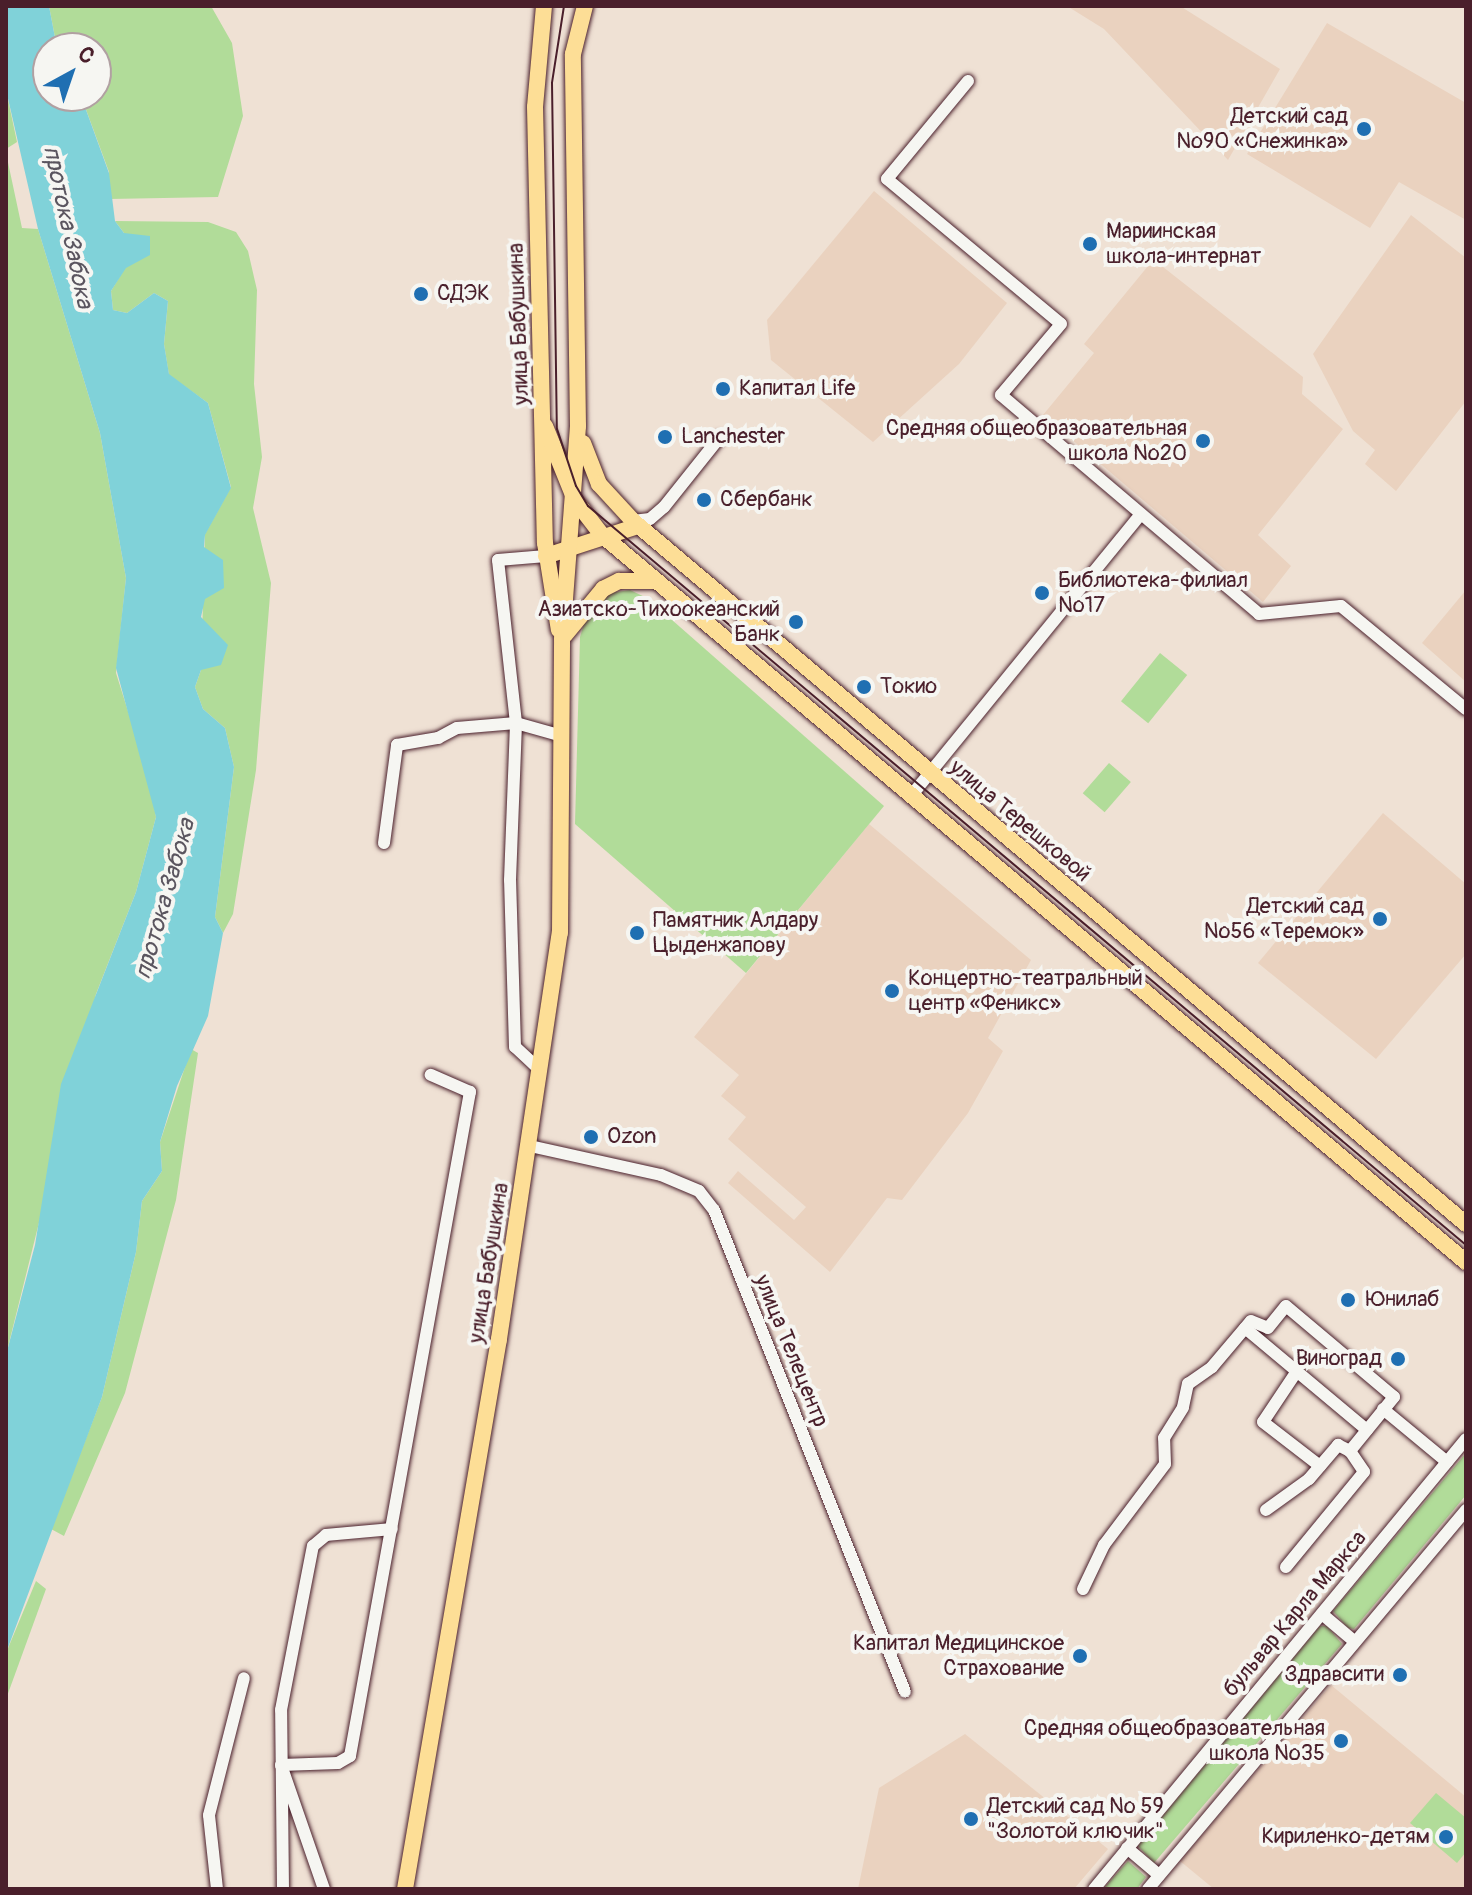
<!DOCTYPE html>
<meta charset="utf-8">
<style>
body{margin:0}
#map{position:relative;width:1472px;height:1895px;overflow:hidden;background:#efe1d4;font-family:Pangolin,sans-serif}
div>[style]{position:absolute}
.built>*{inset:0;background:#ead2bf}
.green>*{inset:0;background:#b1dc99;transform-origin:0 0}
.water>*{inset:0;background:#80d2d9}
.roads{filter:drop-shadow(0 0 2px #4a1f2b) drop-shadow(0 0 2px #4a1f2b)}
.minor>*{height:12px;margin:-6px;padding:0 6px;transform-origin:6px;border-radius:6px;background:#f6f6f2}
.major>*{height:16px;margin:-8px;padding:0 8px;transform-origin:8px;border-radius:8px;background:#fdde96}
.tram>*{height:2px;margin:-1px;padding:0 1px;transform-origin:1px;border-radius:1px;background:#4a1f2b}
.dots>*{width:22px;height:22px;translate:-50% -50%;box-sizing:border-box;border:4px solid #f6f6f2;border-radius:50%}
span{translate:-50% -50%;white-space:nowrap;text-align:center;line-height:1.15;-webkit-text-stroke:8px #f6f6f2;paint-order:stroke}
.poi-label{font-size:22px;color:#4a1f2b}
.right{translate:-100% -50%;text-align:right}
.left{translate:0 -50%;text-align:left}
.street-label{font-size:22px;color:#4a1f2b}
.water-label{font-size:24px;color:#5a555f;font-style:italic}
.frame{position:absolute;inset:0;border:8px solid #4a1f2b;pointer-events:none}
.north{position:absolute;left:32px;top:32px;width:80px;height:80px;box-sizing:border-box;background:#f6f6f2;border:2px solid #b1a0a2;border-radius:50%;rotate:40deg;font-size:22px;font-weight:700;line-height:32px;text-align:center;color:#4a1f2b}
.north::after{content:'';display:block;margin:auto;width:28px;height:36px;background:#1f6fb2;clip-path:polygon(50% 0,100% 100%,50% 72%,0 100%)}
</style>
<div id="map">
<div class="built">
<div style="clip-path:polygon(1067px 6px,1180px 6px,1280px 69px,1228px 160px,1104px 29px)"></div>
<div style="clip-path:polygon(1327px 23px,1466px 103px,1466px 220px,1399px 182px,1370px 228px,1247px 154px)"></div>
<div style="clip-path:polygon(874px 191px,1007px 303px,959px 364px,873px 442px,771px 360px,767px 320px)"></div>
<div style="clip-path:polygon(1411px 215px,1466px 258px,1466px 401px,1396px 491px,1365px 464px,1375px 450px,1353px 431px,1313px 354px)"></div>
<div style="clip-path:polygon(1158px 263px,1303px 377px,1302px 394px,1343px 429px,1258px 535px,1291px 566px,1263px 602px,1043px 415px,1094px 353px,1084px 344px,1148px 266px)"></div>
<div style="clip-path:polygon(1466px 590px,1466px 682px,1422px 643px)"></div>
<div style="clip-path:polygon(1383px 813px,1466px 884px,1466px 954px,1376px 1059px,1258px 963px)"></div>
<div style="clip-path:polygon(869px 824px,1031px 960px,988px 1038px,1003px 1051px,968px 1113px,902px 1200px,887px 1198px,830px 1272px,728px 1183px,738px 1171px,794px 1220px,806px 1207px,728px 1139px,746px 1117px,721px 1096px,739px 1075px,694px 1037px)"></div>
<div style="clip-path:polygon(1331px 1685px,1466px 1797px,1466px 1889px,1214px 1889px,1180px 1861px)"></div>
<div style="clip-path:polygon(965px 1734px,1108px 1849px,1074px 1889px,858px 1889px,879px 1788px)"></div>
</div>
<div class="green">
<div style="clip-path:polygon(49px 6px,211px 6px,232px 43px,243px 116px,218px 197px,109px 199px,109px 172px,81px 96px,96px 96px,96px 48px,57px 48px)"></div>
<div style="clip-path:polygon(6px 90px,17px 142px,6px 149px)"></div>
<div style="clip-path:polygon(6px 153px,22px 228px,38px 229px,100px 433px,126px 578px,116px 673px,149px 778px,156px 817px,136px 892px,96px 994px,6px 1355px)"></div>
<div style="clip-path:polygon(115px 221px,208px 222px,236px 232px,248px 251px,257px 290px,254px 384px,262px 457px,253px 508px,271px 583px,256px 770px,233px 914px,223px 933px,215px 917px,234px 767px,225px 728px,203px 709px,195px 687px,201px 670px,205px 534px,231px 487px,208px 403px,169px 375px,164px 344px,168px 301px,154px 293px,127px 313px,113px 310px,111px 291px,125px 268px,124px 233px)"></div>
<div style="clip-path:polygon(630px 590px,647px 598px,884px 806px,746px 973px,575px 824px,580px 637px,586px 617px,609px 593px)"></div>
<div style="left:1160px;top:653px;width:35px;height:62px;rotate:39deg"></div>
<div style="left:1109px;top:763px;width:29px;height:40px;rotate:41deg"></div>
<div style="clip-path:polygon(191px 1049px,198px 1053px,176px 1200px,125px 1393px,64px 1536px,51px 1529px,102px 1397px,136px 1252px,142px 1201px,162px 1171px,160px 1142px)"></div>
<div style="clip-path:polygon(1466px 1453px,1466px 1495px,1354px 1629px,1348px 1628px,1333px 1611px)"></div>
<div style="clip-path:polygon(36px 1581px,46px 1589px,6px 1699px,6px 1653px)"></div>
<div style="clip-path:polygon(1320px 1626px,1327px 1626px,1342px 1644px,1154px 1863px,1138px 1846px)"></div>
<div style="clip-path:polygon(1436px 1793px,1466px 1818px,1466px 1852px,1457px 1863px,1410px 1823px)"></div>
<div style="clip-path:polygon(1128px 1861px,1146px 1877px,1137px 1889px,1103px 1889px)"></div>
</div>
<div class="water">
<div style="clip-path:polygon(6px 6px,49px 6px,57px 48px,48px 48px,48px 96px,81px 96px,109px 173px,115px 221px,124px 233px,150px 236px,150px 255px,126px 268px,111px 291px,113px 310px,127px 313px,154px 293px,168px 301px,164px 344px,169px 374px,208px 403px,231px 488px,205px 535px,204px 547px,223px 560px,224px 588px,205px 599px,201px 617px,228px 645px,221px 665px,201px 670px,195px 687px,203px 709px,225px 728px,234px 767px,215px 917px,223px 933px,208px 1016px,177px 1086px,160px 1142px,162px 1171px,142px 1201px,136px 1252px,102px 1397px,6px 1653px,6px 1355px,35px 1245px,61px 1084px,136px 892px,156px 817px,116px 668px,126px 578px,100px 433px,38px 229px,6px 90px)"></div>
</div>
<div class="roads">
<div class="minor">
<div style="left:968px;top:81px;width:127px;rotate:129.6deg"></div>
<div style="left:887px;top:179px;width:226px;rotate:39.8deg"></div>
<div style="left:1061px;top:324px;width:93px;rotate:130.2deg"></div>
<div style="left:1001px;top:395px;width:338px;rotate:40.3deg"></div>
<div style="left:1259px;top:614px;width:82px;rotate:-5.6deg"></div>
<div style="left:1341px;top:606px;width:162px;rotate:39.5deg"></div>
<div style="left:633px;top:521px;width:17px;rotate:-7deg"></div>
<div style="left:650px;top:519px;width:18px;rotate:-41deg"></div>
<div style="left:664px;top:507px;width:88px;rotate:-51.4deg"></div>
<div style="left:911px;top:796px;width:362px;rotate:-50.8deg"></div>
<div style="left:384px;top:843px;width:99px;rotate:-82.4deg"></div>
<div style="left:397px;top:745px;width:42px;rotate:-9.7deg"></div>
<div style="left:438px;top:738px;width:21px;rotate:-28deg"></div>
<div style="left:457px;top:728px;width:59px;rotate:-4.8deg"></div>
<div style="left:516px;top:723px;width:48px;rotate:15.8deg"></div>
<div style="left:540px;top:1070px;width:34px;rotate:-137deg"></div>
<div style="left:515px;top:1047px;width:167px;rotate:-91.7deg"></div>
<div style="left:510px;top:880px;width:157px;rotate:-87.8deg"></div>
<div style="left:516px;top:723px;width:164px;rotate:-96.3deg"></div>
<div style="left:498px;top:560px;width:48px;rotate:-4.8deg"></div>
<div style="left:530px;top:1146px;width:134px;rotate:12.5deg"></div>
<div style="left:661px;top:1175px;width:41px;rotate:22.8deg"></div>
<div style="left:699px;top:1191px;width:24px;rotate:52deg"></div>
<div style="left:714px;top:1210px;width:518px;rotate:68.38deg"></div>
<div style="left:1245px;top:1328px;width:159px;rotate:39.9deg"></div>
<div style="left:1297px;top:1371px;width:61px;rotate:123.7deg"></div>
<div style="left:1263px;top:1422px;width:72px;rotate:37.7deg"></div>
<div style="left:1383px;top:1409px;width:83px;rotate:39.6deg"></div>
<div style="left:1266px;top:1510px;width:53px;rotate:-35.8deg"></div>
<div style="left:1309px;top:1479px;width:45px;rotate:-49.5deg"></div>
<div style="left:1338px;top:1445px;width:13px;rotate:27deg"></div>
<div style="left:1350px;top:1451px;width:25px;rotate:56deg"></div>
<div style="left:1364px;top:1472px;width:123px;rotate:129.4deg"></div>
<div style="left:1083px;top:1589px;width:49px;rotate:-64.5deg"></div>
<div style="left:1104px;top:1545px;width:101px;rotate:-53deg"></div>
<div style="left:1165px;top:1464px;width:26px;rotate:-92deg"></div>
<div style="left:1164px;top:1438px;width:36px;rotate:-58deg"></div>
<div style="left:1183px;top:1407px;width:24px;rotate:-78deg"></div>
<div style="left:1188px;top:1384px;width:29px;rotate:-35deg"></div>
<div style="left:1212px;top:1367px;width:60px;rotate:-49.7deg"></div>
<div style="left:1251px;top:1321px;width:18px;rotate:22deg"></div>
<div style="left:1268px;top:1328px;width:28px;rotate:-51deg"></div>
<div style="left:1286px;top:1306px;width:141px;rotate:40.1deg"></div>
<div style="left:1394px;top:1397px;width:70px;rotate:129.2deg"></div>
<div style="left:1322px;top:1614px;width:43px;rotate:40.3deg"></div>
<div style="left:1127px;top:1848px;width:42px;rotate:40.2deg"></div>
<div style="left:217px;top:1889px;width:74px;rotate:-96.2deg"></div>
<div style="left:209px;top:1815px;width:141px;rotate:-75.7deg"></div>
<div style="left:283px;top:1889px;width:179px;rotate:-90.6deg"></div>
<div style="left:281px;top:1710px;width:167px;rotate:-79deg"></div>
<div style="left:313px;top:1546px;width:17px;rotate:-40deg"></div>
<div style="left:326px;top:1535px;width:66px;rotate:-5.2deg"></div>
<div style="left:324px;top:1889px;width:131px;rotate:-109.1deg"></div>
<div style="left:281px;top:1765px;width:57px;rotate:-2deg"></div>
<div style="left:338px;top:1763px;width:14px;rotate:-30deg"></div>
<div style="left:350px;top:1756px;width:675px;rotate:-79.76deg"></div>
<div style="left:470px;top:1092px;width:43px;rotate:-156.4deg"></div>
<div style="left:1094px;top:1889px;width:584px;rotate:-50.42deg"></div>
<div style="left:1148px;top:1889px;width:495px;rotate:-50deg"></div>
</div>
<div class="major">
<div style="left:544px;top:6px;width:101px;rotate:95.1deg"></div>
<div style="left:535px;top:107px;width:436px;rotate:88.7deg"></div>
<div style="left:545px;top:543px;width:88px;rotate:80.9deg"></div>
<div style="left:545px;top:426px;width:80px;rotate:67.9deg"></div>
<div style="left:575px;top:500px;width:44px;rotate:52.4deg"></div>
<div style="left:602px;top:535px;width:1129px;rotate:40.08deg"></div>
<div style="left:583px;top:443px;width:44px;rotate:68.7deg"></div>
<div style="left:599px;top:484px;width:50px;rotate:47.4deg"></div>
<div style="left:633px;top:521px;width:1090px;rotate:40.16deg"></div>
<div style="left:546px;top:556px;width:97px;rotate:-18.1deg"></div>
<div style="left:565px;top:635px;width:60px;rotate:-50.4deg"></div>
<div style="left:603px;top:589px;width:18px;rotate:-27deg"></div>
<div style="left:619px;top:581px;width:36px"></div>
<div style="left:405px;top:1889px;width:558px;rotate:-80.3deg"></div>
<div style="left:499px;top:1339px;width:411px;rotate:-81.5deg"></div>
<div style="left:560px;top:933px;width:294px;rotate:-89.6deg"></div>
<div style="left:562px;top:639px;width:214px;rotate:-85.7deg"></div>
<div style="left:578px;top:426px;width:372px;rotate:-90.8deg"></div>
<div style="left:573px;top:54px;width:49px;rotate:-76deg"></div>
</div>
</div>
<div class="tram">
<div style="left:564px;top:6px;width:78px;rotate:98.9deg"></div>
<div style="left:552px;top:83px;width:346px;rotate:89.2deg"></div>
<div style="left:557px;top:429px;width:60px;rotate:71.6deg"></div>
<div style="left:576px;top:486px;width:23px;rotate:59deg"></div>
<div style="left:588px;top:506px;width:1148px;rotate:40.09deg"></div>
</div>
<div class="dots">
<div style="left:1364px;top:129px;background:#1f6fb2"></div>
<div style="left:1090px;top:244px;background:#1f6fb2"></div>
<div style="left:421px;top:294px;background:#1f6fb2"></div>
<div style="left:723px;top:389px;background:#1f6fb2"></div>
<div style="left:665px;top:437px;background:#1f6fb2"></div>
<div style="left:1203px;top:441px;background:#1f6fb2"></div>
<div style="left:704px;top:500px;background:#1f6fb2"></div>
<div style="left:1042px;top:593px;background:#1f6fb2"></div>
<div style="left:796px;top:622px;background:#1f6fb2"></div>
<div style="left:864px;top:687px;background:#1f6fb2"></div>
<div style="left:1380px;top:919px;background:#1f6fb2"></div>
<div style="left:637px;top:933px;background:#1f6fb2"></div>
<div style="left:892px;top:991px;background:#1f6fb2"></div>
<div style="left:591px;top:1137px;background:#1f6fb2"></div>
<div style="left:1348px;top:1300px;background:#1f6fb2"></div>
<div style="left:1398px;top:1359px;background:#1f6fb2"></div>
<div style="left:1080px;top:1656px;background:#1f6fb2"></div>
<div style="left:1400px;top:1675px;background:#1f6fb2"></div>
<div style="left:1341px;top:1741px;background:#1f6fb2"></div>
<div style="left:971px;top:1819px;background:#1f6fb2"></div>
<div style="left:1446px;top:1837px;background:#1f6fb2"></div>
</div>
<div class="poi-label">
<span class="right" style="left:1348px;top:129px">Детский сад<br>№90 «Снежинка»</span>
<span class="left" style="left:1106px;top:244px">Мариинская<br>школа-интернат</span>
<span class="left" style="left:437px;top:294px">СДЭК</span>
<span class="left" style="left:739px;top:389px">Капитал Life</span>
<span class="right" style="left:1187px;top:441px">Средняя общеобразовательная<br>школа №20</span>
<span class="left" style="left:681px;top:437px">Lanchester</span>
<span class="left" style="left:720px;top:500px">Сбербанк</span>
<span class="left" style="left:1058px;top:593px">Библиотека-филиал<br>№17</span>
<span class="right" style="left:780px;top:622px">Азиатско-Тихоокеанский<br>Банк</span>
<span class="left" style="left:880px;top:687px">Токио</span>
<span class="right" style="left:1364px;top:919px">Детский сад<br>№56 «Теремок»</span>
<span class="left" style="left:653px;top:933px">Памятник Алдару<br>Цыденжапову</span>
<span class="left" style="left:908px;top:991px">Концертно-театральный<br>центр «Феникс»</span>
<span class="left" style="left:607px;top:1137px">Ozon</span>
<span class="left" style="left:1366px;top:1300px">Юнилаб</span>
<span class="right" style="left:1382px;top:1359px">Виноград</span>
<span class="right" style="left:1064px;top:1656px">Капитал Медицинское<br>Страхование</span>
<span class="right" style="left:1384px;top:1675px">Здравсити</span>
<span class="right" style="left:1325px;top:1741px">Средняя общеобразовательная<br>школа №35</span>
<span class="left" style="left:987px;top:1819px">Детский сад № 59<br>"Золотой ключик"</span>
<span class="right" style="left:1430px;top:1837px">Кириленко-детям</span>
</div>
<div class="street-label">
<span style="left:519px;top:324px;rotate:-92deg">улица Бабушкина</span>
<span style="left:1020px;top:821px;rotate:40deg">улица Терешковой</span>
<span style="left:489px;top:1263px;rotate:-81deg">улица Бабушкина</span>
<span style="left:791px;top:1351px;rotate:68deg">улица Телецентр</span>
<span style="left:1295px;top:1614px;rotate:-50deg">бульвар Карла Маркса</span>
</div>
<div class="water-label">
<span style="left:68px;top:227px;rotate:78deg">протока Забока</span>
<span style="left:165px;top:899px;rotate:-74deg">протока Забока</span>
</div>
<div class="frame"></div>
<div class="north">С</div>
</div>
